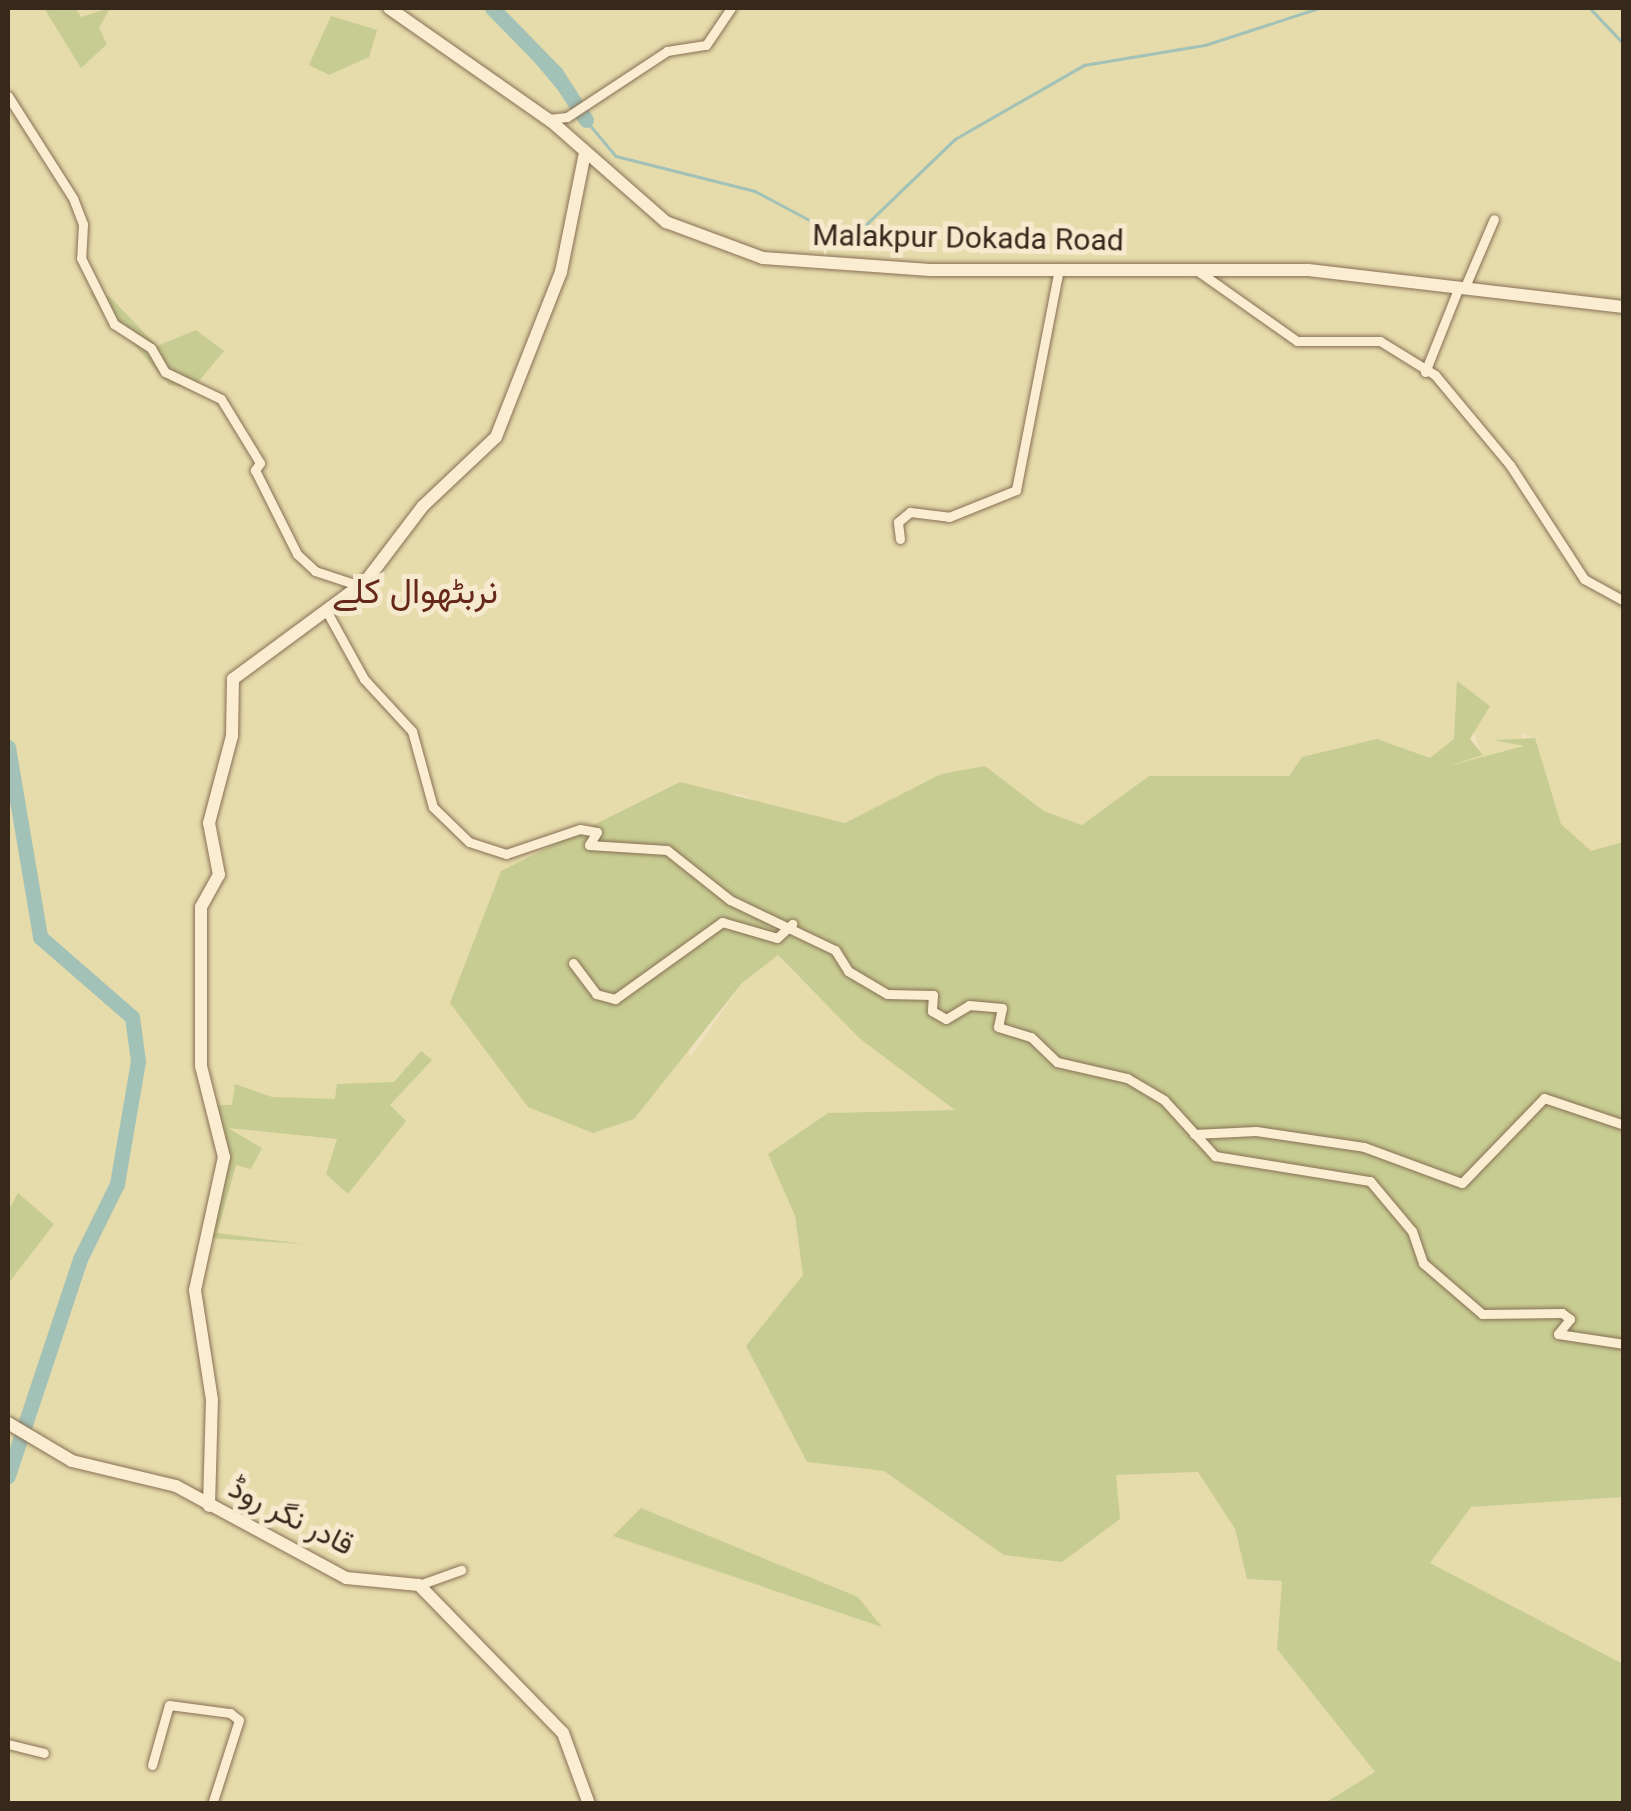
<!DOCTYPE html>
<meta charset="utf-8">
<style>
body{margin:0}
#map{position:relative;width:1631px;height:1811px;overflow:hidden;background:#efe0be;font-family:Georgia,Vazirmatn,serif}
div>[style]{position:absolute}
.farmland>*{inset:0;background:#e5dbab}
.green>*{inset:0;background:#c7cd92}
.stream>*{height:2.5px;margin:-1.25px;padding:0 1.25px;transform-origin:1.25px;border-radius:1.25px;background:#a2c1b7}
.river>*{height:15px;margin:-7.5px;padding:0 7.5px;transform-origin:7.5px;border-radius:7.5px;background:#a2c1b7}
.roads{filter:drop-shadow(0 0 2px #887056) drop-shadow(0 0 2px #887056)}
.street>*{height:9px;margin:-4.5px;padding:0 4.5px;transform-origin:4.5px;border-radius:4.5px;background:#faedd1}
.secondary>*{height:12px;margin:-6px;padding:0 6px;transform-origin:6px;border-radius:6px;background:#faedd1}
span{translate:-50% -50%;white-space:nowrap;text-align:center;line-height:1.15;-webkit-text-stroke:10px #f6eace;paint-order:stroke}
.street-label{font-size:30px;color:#37281c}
.quarter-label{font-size:35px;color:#652819}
.frame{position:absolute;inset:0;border:10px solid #37281c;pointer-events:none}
</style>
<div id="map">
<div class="farmland">
<div style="clip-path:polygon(8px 8px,1623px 8px,1623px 842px,1591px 852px,1561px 824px,1534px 738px,1522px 733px,1520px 752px,1447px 765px,1480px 750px,1459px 686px,1454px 740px,1429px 759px,1335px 751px,1302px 757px,1289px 776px,1149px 776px,1083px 825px,1044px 811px,985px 766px,941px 774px,845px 823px,799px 819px,740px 794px,650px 798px,624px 810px,690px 1058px,742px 983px,777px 955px,859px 1038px,957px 1110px,828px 1113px,769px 1154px,795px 1216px,803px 1276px,746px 1346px,807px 1462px,884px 1471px,1004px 1555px,1115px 1475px,1198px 1472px,1235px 1529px,1247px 1579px,1282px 1581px,1277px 1649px,1376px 1773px,1325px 1804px,8px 1804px)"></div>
<div style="clip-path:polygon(1623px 1497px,1623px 1664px,1429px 1563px,1471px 1507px)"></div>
</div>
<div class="green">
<div style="clip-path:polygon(44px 8px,75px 8px,81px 17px,110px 8px,99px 28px,107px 44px,81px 68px)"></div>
<div style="clip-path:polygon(331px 16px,377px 30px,369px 57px,329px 75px,309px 65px)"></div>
<div style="clip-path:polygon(89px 293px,110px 297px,157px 346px,196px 330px,224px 351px,193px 388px,169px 385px)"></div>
<div style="clip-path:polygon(1457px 681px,1490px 706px,1470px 739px,1483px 755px,1448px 766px,1524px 746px,1494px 740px,1535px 738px,1561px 824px,1591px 851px,1623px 842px,1624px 1497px,1471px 1507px,1430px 1563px,1623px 1664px,1623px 1803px,1325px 1803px,1375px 1772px,1277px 1649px,1282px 1581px,1247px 1579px,1235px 1529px,1198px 1472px,1116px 1475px,1120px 1519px,1062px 1562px,1004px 1555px,884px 1471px,807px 1462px,746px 1346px,803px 1275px,795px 1216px,768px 1154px,828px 1113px,955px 1110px,859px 1038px,778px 955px,742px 983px,634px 1119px,593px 1133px,528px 1107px,450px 1003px,501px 871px,680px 782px,845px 823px,941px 774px,985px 766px,1044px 811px,1082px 825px,1149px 776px,1289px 776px,1302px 757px,1377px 739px,1430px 758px,1454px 739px)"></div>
<div style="clip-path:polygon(421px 1051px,432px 1060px,390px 1105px,406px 1121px,348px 1194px,326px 1174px,337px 1139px,228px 1128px,262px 1148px,251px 1169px,236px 1165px,217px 1233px,304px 1244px,208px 1238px,228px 1166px,213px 1105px,232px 1105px,235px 1084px,272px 1097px,335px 1099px,337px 1084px,394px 1082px)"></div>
<div style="clip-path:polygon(18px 1193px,54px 1224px,8px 1284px,8px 1211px)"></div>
<div style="clip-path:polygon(641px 1508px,858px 1597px,882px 1627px,613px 1536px)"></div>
</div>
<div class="stream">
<div style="left:491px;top:8px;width:119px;rotate:49.8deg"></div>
<div style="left:1590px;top:8px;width:50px;rotate:46.6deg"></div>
<div style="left:580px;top:113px;width:56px;rotate:50.1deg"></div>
<div style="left:616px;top:156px;width:143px;rotate:14.1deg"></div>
<div style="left:755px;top:191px;width:106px;rotate:28deg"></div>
<div style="left:849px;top:241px;width:147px;rotate:-43.9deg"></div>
<div style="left:955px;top:139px;width:149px;rotate:-29.8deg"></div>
<div style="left:1084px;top:65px;width:123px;rotate:-9.4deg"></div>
<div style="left:1205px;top:45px;width:120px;rotate:-18deg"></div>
</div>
<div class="river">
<div style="left:492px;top:8px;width:90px;rotate:45.5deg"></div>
<div style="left:555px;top:72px;width:57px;rotate:57.1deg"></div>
<div style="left:8px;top:747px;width:193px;rotate:80.4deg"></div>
<div style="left:40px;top:937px;width:122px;rotate:41deg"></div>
<div style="left:132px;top:1017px;width:44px;rotate:82.2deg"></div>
<div style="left:138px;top:1061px;width:125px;rotate:99.7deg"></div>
<div style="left:117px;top:1184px;width:84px;rotate:116.3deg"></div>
<div style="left:80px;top:1259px;width:229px;rotate:108.4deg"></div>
</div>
<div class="roads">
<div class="street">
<div style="left:8px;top:96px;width:121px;rotate:57.5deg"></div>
<div style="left:73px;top:198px;width:28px;rotate:69deg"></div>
<div style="left:83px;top:224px;width:34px;rotate:93deg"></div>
<div style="left:81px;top:258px;width:74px;rotate:63.4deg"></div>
<div style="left:114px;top:324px;width:44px;rotate:33deg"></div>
<div style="left:151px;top:348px;width:28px;rotate:60deg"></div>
<div style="left:165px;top:372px;width:62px;rotate:25.7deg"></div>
<div style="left:221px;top:399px;width:75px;rotate:58.6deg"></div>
<div style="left:260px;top:463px;width:9px;rotate:126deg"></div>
<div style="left:255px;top:470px;width:94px;rotate:63.4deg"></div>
<div style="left:297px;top:554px;width:25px;rotate:43deg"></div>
<div style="left:315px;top:571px;width:47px;rotate:18.4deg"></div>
<div style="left:548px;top:119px;width:19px;rotate:-6deg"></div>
<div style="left:567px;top:117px;width:120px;rotate:-33.4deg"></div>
<div style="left:667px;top:51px;width:39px;rotate:-9deg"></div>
<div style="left:706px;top:45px;width:45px;rotate:-56deg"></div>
<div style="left:1195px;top:269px;width:125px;rotate:35.2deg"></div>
<div style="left:1297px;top:341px;width:83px"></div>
<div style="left:1380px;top:341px;width:65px;rotate:31.7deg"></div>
<div style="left:1435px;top:375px;width:117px;rotate:50.2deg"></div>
<div style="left:1510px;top:465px;width:136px;rotate:57deg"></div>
<div style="left:1584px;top:579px;width:46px;rotate:28.8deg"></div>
<div style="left:1464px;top:289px;width:76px;rotate:-66.8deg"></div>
<div style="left:1425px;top:372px;width:89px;rotate:-68.3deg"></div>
<div style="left:900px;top:539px;width:17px;rotate:-97deg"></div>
<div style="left:898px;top:522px;width:16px;rotate:-40deg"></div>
<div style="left:910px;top:512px;width:39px;rotate:7deg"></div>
<div style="left:949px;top:517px;width:72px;rotate:-21.9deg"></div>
<div style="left:1016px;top:490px;width:226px;rotate:-79deg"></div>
<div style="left:327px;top:612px;width:77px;rotate:61.1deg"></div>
<div style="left:364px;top:679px;width:71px;rotate:47.3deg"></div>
<div style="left:412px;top:731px;width:79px;rotate:74.6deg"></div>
<div style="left:433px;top:807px;width:50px;rotate:44.2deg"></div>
<div style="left:469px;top:842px;width:39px;rotate:18deg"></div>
<div style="left:506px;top:854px;width:78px;rotate:-18.7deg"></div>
<div style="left:580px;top:829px;width:17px;rotate:10deg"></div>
<div style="left:597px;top:832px;width:15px;rotate:122deg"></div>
<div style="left:589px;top:845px;width:78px;rotate:3.7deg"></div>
<div style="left:667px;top:850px;width:80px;rotate:38.4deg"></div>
<div style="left:730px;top:900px;width:116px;rotate:25.5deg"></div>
<div style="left:835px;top:950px;width:25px;rotate:58deg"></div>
<div style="left:848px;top:971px;width:45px;rotate:30.5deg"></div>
<div style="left:887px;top:994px;width:46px;rotate:1.2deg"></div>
<div style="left:933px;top:995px;width:16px;rotate:94deg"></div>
<div style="left:932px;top:1011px;width:16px;rotate:30deg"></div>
<div style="left:946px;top:1019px;width:27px;rotate:-31deg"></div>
<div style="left:969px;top:1005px;width:33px;rotate:5deg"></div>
<div style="left:1002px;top:1008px;width:19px;rotate:102deg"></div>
<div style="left:998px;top:1027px;width:34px;rotate:17deg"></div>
<div style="left:1031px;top:1037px;width:36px;rotate:44deg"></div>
<div style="left:1057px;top:1062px;width:72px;rotate:12.9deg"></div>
<div style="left:1127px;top:1078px;width:43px;rotate:30.7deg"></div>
<div style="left:1164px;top:1100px;width:76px;rotate:47.7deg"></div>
<div style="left:1215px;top:1156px;width:157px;rotate:9.2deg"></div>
<div style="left:1370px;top:1181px;width:65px;rotate:50deg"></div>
<div style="left:1412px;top:1231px;width:34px;rotate:71deg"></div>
<div style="left:1423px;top:1263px;width:78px;rotate:40.8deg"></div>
<div style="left:1482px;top:1314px;width:80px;rotate:-0.7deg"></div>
<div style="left:1562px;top:1313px;width:10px;rotate:37deg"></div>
<div style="left:1570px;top:1319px;width:19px;rotate:129deg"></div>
<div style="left:1558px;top:1334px;width:67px;rotate:8.6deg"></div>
<div style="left:573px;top:963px;width:39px;rotate:53deg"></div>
<div style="left:596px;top:994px;width:20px;rotate:15deg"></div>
<div style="left:615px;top:999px;width:132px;rotate:-35.7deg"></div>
<div style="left:722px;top:922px;width:57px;rotate:16.2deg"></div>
<div style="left:777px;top:938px;width:21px;rotate:-43deg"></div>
<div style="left:1194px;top:1134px;width:62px;rotate:-2.8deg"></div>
<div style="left:1256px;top:1131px;width:109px;rotate:8.4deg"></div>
<div style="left:1364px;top:1147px;width:104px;rotate:20.2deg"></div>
<div style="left:1462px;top:1183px;width:118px;rotate:-46deg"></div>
<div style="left:1544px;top:1098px;width:84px;rotate:18.6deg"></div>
<div style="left:419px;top:1585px;width:45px;rotate:-19.7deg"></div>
<div style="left:8px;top:1744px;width:37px;rotate:14deg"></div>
<div style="left:152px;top:1765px;width:62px;rotate:-74.2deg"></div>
<div style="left:169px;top:1705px;width:62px;rotate:7.5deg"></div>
<div style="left:230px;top:1713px;width:11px;rotate:38deg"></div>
<div style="left:239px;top:1720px;width:88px;rotate:107.8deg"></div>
</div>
<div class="secondary">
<div style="left:389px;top:8px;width:199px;rotate:35deg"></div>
<div style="left:552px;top:122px;width:152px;rotate:41.3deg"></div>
<div style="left:666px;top:222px;width:103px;rotate:20.4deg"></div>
<div style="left:763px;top:258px;width:167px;rotate:4.1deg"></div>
<div style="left:930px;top:270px;width:378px"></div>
<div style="left:1308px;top:270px;width:318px;rotate:6.7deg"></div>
<div style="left:8px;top:1423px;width:74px;rotate:30.7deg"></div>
<div style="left:72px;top:1461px;width:107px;rotate:13.5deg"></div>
<div style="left:176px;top:1486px;width:193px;rotate:28.4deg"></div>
<div style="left:346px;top:1578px;width:73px;rotate:5.5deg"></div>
<div style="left:419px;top:1585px;width:206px;rotate:45.8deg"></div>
<div style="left:563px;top:1733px;width:76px;rotate:69.9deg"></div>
<div style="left:209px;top:1506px;width:106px;rotate:-88.4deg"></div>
<div style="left:212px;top:1400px;width:111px;rotate:-98.8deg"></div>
<div style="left:195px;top:1290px;width:136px;rotate:-77.7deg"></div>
<div style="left:224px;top:1157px;width:94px;rotate:-104.2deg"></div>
<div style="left:201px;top:1066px;width:159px;rotate:-90deg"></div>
<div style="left:201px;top:907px;width:37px;rotate:-61deg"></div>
<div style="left:219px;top:875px;width:53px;rotate:-100.9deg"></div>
<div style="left:209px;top:823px;width:90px;rotate:-75.2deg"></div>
<div style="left:232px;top:736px;width:57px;rotate:-89deg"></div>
<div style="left:233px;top:679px;width:165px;rotate:-36.4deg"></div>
<div style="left:366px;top:581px;width:94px;rotate:-52.8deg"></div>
<div style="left:423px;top:506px;width:100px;rotate:-43.4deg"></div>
<div style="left:496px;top:437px;width:177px;rotate:-68.5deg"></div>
<div style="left:561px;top:272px;width:121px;rotate:-78.6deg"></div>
</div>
</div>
<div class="street-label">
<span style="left:968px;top:241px;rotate:1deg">Malakpur Dokada Road</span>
<span style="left:290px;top:1519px;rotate:27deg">قادر نگر روڈ</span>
</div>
<div class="quarter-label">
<span style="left:415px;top:595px">نربٹھوال کلے</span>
</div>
<div class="frame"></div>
</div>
